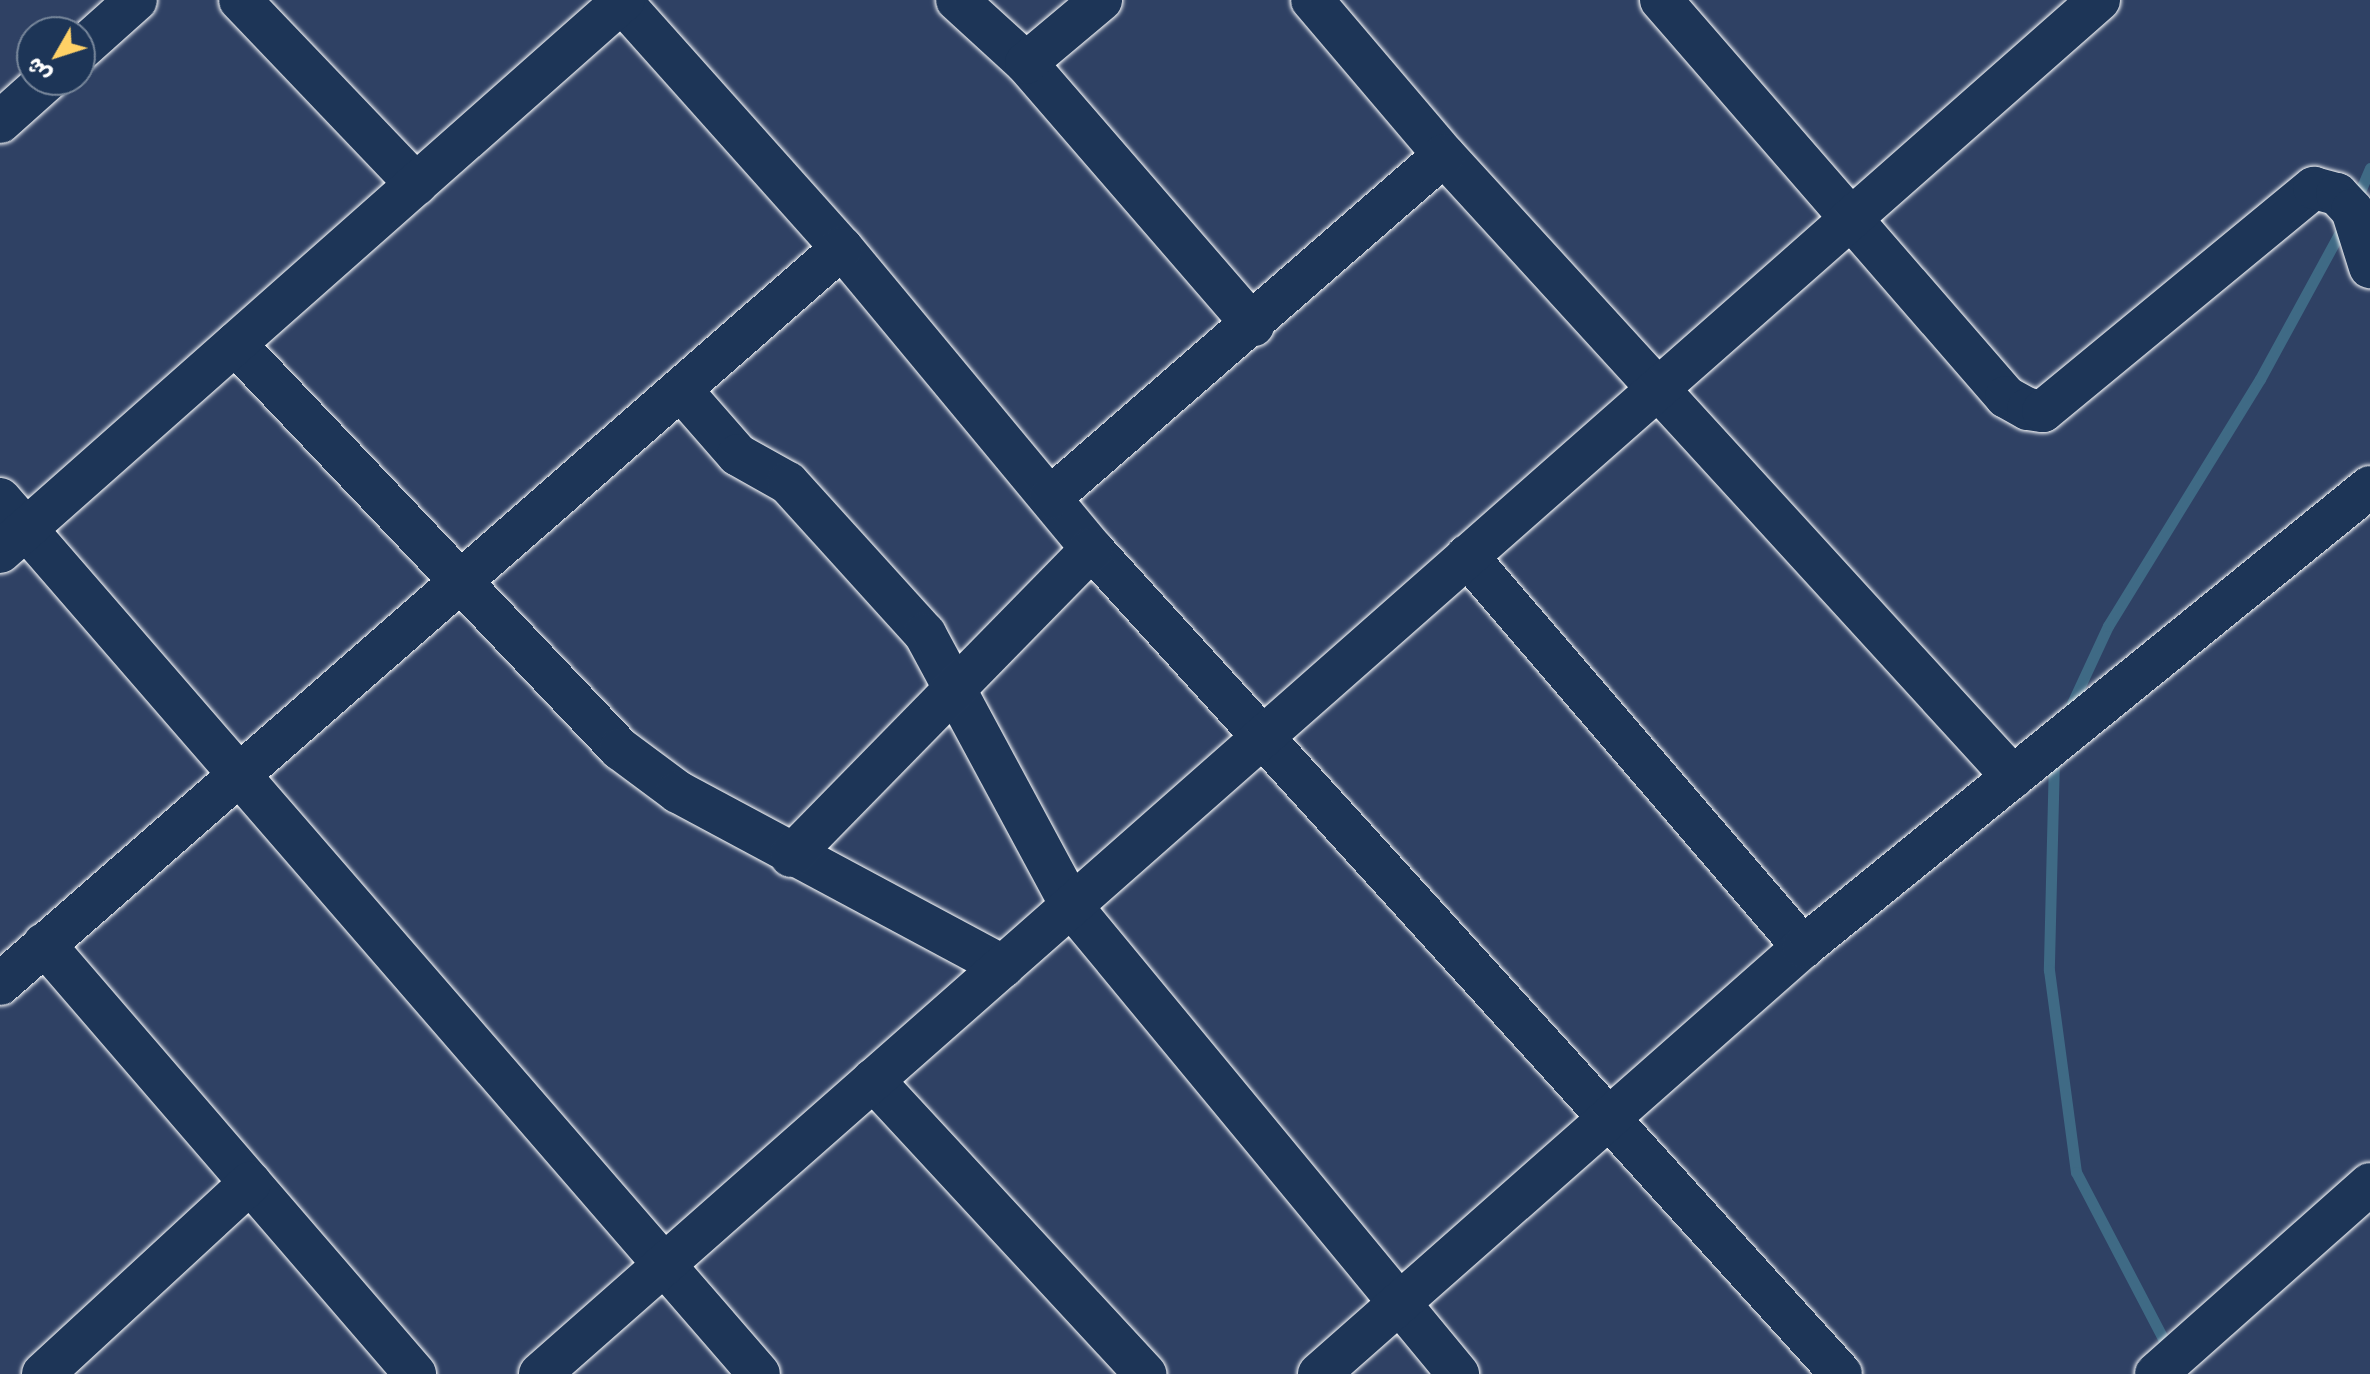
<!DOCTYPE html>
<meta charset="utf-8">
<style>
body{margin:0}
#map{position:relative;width:2370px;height:1374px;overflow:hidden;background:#2f4164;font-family:Itim,"Playpen Sans Arabic",sans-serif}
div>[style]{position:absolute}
.stream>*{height:11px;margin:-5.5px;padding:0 5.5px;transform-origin:5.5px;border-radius:5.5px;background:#3f6a85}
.roads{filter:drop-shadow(0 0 2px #fff) drop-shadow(0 0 2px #fff)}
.street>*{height:42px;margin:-21px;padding:0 21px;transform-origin:21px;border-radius:21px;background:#1d3557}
span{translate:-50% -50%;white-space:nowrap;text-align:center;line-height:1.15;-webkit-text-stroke:8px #1d3557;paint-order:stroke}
.north{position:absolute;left:16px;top:16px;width:80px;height:80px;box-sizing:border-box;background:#1d3557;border:2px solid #77869a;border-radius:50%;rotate:231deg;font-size:22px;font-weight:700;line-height:32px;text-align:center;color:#fff}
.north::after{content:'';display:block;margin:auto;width:28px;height:36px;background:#ffd166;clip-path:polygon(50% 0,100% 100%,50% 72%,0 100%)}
</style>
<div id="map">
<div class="stream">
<div style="left:2356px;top:201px;width:36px;rotate:-67deg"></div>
<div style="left:2068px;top:712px;width:95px;rotate:-65.1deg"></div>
<div style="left:2108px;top:626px;width:290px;rotate:-58.4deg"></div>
<div style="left:2260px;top:379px;width:178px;rotate:-61.4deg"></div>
<div style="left:2054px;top:758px;width:212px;rotate:91.4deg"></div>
<div style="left:2049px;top:970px;width:204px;rotate:82.4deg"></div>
<div style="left:2076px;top:1172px;width:203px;rotate:62.4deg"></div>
</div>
<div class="roads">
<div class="street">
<div style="left:240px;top:0;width:255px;rotate:46.3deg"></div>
<div style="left:620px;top:0;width:333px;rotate:48.2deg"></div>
<div style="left:842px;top:248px;width:391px;rotate:50.3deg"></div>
<div style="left:1092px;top:549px;width:1114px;rotate:47.76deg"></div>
<div style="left:957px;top:0;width:93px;rotate:42.4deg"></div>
<div style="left:1026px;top:63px;width:347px;rotate:49.1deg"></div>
<div style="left:1312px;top:0;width:204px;rotate:49.6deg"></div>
<div style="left:1444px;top:155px;width:843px;rotate:47.55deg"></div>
<div style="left:1661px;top:0;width:526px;rotate:49.01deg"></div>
<div style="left:2006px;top:397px;width:25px;rotate:29deg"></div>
<div style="left:2028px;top:409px;width:15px;rotate:8deg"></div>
<div style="left:2043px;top:411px;width:351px;rotate:-39.5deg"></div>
<div style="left:2314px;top:188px;width:24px;rotate:15deg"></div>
<div style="left:2337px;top:194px;width:22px;rotate:47deg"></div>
<div style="left:2352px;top:210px;width:60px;rotate:72.5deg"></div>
<div style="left:80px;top:50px;width:75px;rotate:-41.8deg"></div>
<div style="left:1026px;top:63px;width:98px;rotate:-40deg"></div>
<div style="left:0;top:122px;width:63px;rotate:-41.8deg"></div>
<div style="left:235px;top:344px;width:559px;rotate:46.45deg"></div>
<div style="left:620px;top:749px;width:72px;rotate:36.6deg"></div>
<div style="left:678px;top:792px;width:369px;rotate:28.2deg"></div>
<div style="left:681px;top:390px;width:86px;rotate:48.8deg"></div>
<div style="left:738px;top:455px;width:57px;rotate:29.2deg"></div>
<div style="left:788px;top:483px;width:204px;rotate:47.8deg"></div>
<div style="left:925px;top:634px;width:310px;rotate:61.7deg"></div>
<div style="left:1072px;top:907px;width:606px;rotate:50.42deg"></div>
<div style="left:1050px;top:498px;width:522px;rotate:-41.04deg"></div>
<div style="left:0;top:499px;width:1158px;rotate:49.06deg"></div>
<div style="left:0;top:552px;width:833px;rotate:-41.5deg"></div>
<div style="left:1467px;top:556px;width:516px;rotate:49.33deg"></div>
<div style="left:791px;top:856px;width:430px;rotate:-45.6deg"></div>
<div style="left:44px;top:944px;width:568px;rotate:49.21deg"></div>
<div style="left:0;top:984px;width:1118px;rotate:-41.16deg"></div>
<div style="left:873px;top:1080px;width:401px;rotate:47.2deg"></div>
<div style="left:43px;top:1374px;width:282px;rotate:-42.7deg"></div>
<div style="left:540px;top:1374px;width:2078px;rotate:-41.39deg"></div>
<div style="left:1319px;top:1374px;width:645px;rotate:-41.42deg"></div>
<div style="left:1803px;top:947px;width:730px;rotate:-39.05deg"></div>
<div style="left:2156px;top:1374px;width:286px;rotate:-41.6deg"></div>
</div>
</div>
<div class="north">ش</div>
</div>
